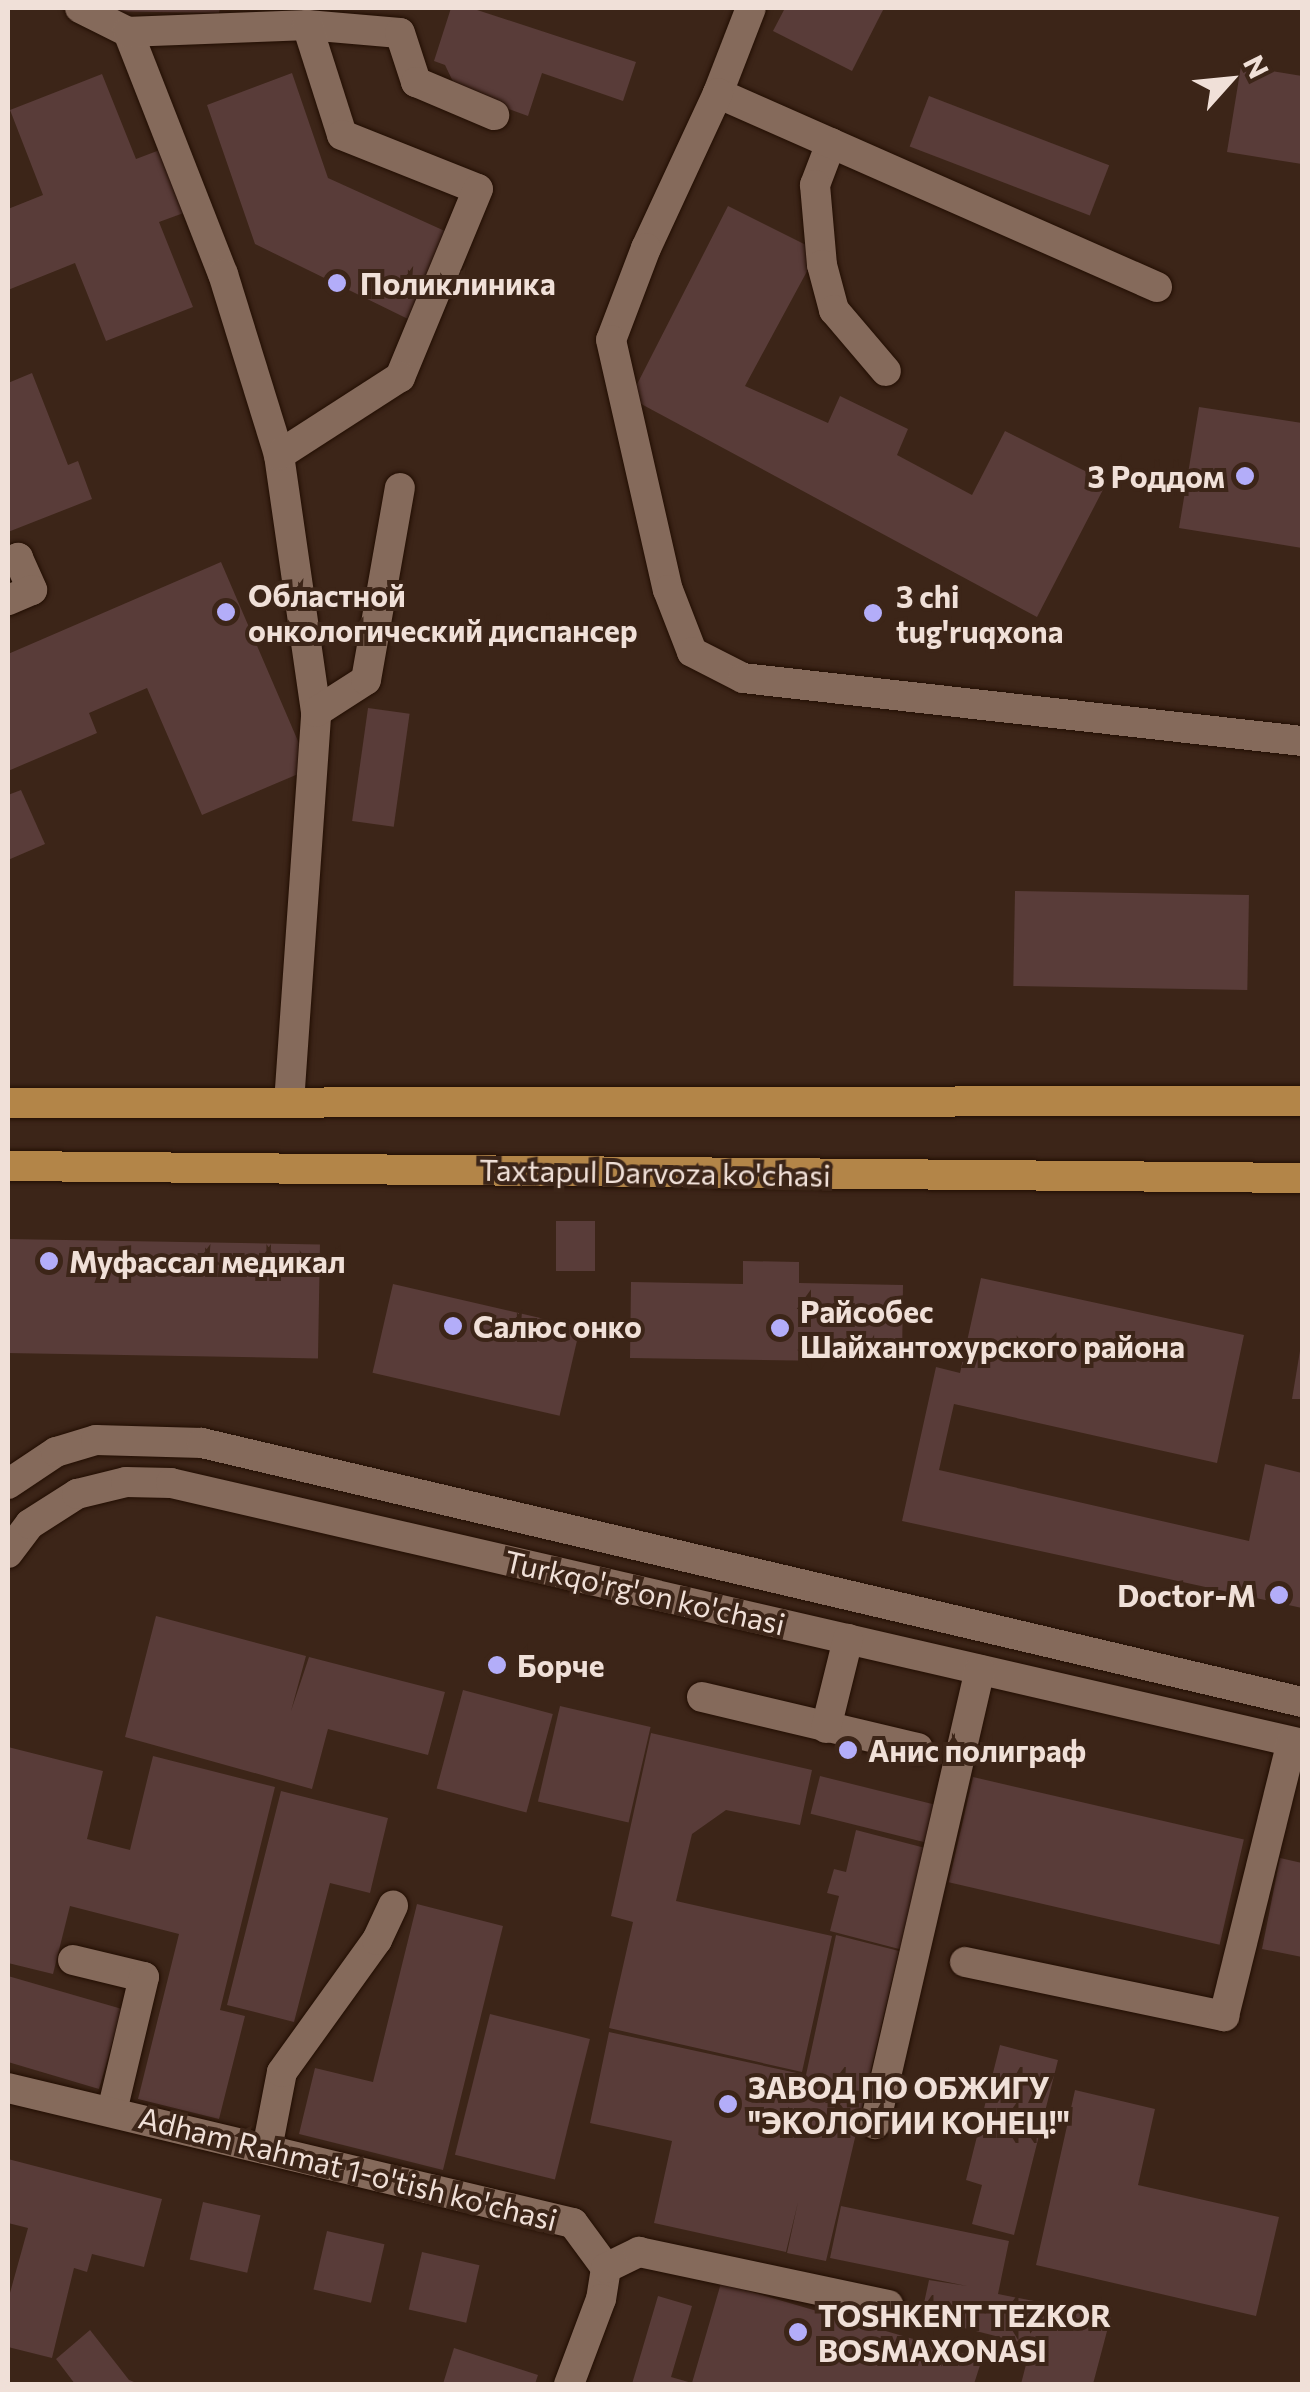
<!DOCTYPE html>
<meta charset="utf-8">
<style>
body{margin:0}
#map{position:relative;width:1310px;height:2392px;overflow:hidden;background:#3c2518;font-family:Commissioner,sans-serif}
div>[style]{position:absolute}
.building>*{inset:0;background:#593c39;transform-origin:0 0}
.roads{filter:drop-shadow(0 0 2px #220e03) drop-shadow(0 0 2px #220e03)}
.minor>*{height:30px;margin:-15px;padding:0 15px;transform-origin:15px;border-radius:15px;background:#856a5b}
.major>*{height:30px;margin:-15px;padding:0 15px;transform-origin:15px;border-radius:15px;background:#b38548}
.dots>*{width:28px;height:28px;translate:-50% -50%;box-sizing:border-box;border:5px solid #3c2518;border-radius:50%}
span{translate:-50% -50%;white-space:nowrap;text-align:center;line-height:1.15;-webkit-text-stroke:8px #3c2518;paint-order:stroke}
.poi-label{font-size:30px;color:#f0e0d8;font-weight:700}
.left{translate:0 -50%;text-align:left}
.right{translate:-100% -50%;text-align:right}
.street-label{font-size:30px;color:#f0e0d8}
.frame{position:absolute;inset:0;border:10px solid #f0e0d8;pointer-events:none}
.north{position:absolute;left:1180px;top:30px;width:100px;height:100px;-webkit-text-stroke:8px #3c2518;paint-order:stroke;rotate:63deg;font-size:28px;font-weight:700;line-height:40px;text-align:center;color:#f0e0d8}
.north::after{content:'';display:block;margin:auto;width:35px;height:45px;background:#f0e0d8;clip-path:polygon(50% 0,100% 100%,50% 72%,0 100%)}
</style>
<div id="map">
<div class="building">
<div style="clip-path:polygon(96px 8px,220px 8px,219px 13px,96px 11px)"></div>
<div style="clip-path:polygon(451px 8px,471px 8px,636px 62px,623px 101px,542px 73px,528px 116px,457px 90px,445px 65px,434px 61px)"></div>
<div style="clip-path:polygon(785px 8px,884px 8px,852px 71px,773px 31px)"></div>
<div style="clip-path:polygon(1241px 66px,1302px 76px,1302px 164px,1227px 152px)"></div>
<div style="clip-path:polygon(292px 73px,328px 178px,447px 232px,408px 319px,255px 244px,207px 105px)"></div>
<div style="clip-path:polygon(102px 74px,136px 159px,165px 148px,189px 211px,159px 222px,193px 307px,106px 341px,75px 263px,8px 290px,8px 209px,43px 195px,10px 110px)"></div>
<div style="left:929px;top:96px;width:193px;height:54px;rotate:21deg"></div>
<div style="clip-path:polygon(728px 206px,818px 251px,745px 386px,828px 423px,840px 396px,908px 429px,897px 455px,972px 495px,1005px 431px,1107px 482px,1037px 617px,630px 398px)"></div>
<div style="clip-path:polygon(32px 373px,68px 465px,78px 461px,92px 499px,8px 532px,8px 383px)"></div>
<div style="clip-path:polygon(1199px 407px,1302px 423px,1302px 548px,1179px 528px)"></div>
<div style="clip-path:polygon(221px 562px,310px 769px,202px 815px,147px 688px,89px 713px,97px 733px,8px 771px,8px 654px)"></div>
<div style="left:368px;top:708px;width:42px;height:114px;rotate:8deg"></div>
<div style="clip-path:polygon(21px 790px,45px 844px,8px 860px,8px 795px)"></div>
<div style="left:1015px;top:891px;width:234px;height:95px;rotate:1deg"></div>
<div style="left:556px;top:1221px;width:39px;height:50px"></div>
<div style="left:8px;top:1239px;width:312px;height:114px;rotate:1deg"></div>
<div style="clip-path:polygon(743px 1261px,799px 1262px,799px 1283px,903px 1285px,902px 1362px,630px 1358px,631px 1282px,743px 1284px)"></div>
<div style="clip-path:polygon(981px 1278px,1244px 1335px,1217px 1463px,954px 1404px,939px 1470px,1249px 1541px,1265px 1464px,1302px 1473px,1302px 1608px,902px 1521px,936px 1367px,960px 1373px)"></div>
<div style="left:393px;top:1284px;width:192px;height:91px;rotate:13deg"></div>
<div style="clip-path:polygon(1300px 1351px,1302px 1399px,1292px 1399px)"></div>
<div style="clip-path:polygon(156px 1616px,306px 1656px,291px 1711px,309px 1657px,445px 1692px,428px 1755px,328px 1729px,312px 1789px,125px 1737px)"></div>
<div style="left:463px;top:1690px;width:93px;height:102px;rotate:15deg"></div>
<div style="left:560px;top:1706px;width:93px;height:98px;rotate:13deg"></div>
<div style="clip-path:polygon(651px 1733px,812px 1770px,800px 1825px,726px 1810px,692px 1834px,676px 1901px,832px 1936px,802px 2072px,609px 2028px,633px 1922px,611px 1916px)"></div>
<div style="clip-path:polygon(8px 1747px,103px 1771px,87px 1839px,130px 1850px,153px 1756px,275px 1787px,220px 2010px,245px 2016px,219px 2119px,138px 2099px,179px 1934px,70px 1906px,53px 1974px,8px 1963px)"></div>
<div style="left:820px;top:1776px;width:125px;height:39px;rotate:14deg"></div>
<div style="left:973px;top:1777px;width:278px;height:108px;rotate:13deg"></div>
<div style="clip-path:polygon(281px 1791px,388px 1818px,370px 1893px,330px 1883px,294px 2022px,227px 2005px)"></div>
<div style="clip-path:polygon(856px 1830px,929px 1849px,903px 1950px,830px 1931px,839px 1896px,827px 1893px,834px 1869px,846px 1872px)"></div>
<div style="clip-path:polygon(1280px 1858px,1302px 1863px,1302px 1957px,1262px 1949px)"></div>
<div style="clip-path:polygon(417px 1904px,503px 1926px,443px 2170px,299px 2134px,315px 2068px,373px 2082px)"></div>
<div style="clip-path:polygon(836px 1935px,899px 1951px,826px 2261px,787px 2253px,798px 2202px,786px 2252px,654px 2223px,672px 2141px,590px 2123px,609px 2032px,806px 2075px)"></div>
<div style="clip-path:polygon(8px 1976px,122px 2009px,99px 2089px,8px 2062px)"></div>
<div style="left:490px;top:2014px;width:103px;height:145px;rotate:14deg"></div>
<div style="clip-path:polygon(1000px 2045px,1058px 2060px,1014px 2235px,972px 2224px,982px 2185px,966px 2180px)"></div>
<div style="clip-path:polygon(1075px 2090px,1155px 2109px,1138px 2185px,1279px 2217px,1256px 2316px,1036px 2265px)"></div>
<div style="clip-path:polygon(8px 2159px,162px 2199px,144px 2267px,92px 2254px,87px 2272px,74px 2268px,52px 2358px,8px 2347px,8px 2300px,28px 2228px,8px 2223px)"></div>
<div style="left:203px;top:2202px;width:59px;height:59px;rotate:13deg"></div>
<div style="clip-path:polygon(841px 2206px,1009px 2241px,998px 2294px,1111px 2316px,1093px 2384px,1021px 2384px,1031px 2345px,921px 2317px,929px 2280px,967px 2286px,830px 2258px)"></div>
<div style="left:327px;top:2231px;width:59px;height:60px;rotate:13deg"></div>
<div style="left:422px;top:2252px;width:59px;height:59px;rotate:13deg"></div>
<div style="clip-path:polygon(721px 2283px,982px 2359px,974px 2384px,632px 2384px,658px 2296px,692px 2306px,671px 2377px,692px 2383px)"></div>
<div style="clip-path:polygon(90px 2330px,129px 2380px,139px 2384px,75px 2384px,56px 2359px)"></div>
<div style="clip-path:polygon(454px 2348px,538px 2375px,535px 2384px,443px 2384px)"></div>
</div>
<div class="roads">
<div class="minor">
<div style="left:80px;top:8px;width:54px;rotate:26.6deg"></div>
<div style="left:128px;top:32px;width:260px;rotate:68.6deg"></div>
<div style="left:223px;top:274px;width:189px;rotate:72.8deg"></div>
<div style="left:279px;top:455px;width:260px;rotate:81.8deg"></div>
<div style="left:307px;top:25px;width:93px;rotate:4.9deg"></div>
<div style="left:400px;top:33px;width:52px;rotate:71.9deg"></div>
<div style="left:416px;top:82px;width:85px;rotate:22.9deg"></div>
<div style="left:128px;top:32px;width:179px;rotate:-2.2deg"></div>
<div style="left:307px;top:25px;width:115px;rotate:72.3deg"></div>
<div style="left:342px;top:135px;width:146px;rotate:21.7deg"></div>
<div style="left:478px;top:189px;width:204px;rotate:112.5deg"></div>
<div style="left:400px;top:377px;width:144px;rotate:147.2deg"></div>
<div style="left:718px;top:93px;width:91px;rotate:-68.8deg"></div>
<div style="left:831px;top:143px;width:45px;rotate:110.9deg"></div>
<div style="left:815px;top:185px;width:80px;rotate:85deg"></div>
<div style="left:822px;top:265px;width:47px;rotate:75.1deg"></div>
<div style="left:834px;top:310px;width:80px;rotate:49.6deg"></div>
<div style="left:1157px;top:287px;width:480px;rotate:-156.2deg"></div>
<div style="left:718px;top:93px;width:171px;rotate:114.9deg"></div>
<div style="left:646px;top:248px;width:98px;rotate:110.8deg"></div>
<div style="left:611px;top:340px;width:256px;rotate:77.2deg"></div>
<div style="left:668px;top:590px;width:66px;rotate:68.8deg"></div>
<div style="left:692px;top:652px;width:57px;rotate:27deg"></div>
<div style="left:743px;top:678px;width:563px;rotate:6.43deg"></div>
<div style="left:8px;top:562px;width:11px;rotate:-22deg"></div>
<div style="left:18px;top:558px;width:35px;rotate:66deg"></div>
<div style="left:32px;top:590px;width:26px;rotate:157deg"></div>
<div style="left:289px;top:1103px;width:392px;rotate:-86deg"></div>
<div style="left:316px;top:712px;width:59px;rotate:-32.6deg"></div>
<div style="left:366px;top:680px;width:195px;rotate:-80deg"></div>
<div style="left:8px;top:1484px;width:58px;rotate:-33.7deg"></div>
<div style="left:56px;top:1452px;width:42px;rotate:-16.7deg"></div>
<div style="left:96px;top:1440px;width:106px;rotate:1.6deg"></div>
<div style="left:202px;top:1443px;width:1130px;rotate:13.25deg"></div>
<div style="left:8px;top:1553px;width:36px;rotate:-53deg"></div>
<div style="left:30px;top:1524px;width:56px;rotate:-32.6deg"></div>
<div style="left:77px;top:1494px;width:50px;rotate:-13.8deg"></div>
<div style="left:126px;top:1482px;width:45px;rotate:1.3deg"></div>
<div style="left:171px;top:1483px;width:1161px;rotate:12.99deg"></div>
<div style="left:702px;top:1697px;width:222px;rotate:13.3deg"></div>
<div style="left:826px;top:1728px;width:92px;rotate:-76.1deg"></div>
<div style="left:73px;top:1960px;width:73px;rotate:13.5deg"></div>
<div style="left:144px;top:1977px;width:138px;rotate:103.4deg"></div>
<div style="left:965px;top:1962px;width:265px;rotate:11.8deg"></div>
<div style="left:1224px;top:2016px;width:282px;rotate:-76.1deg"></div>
<div style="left:8px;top:2088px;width:581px;rotate:13.44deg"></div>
<div style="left:573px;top:2223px;width:56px;rotate:53.7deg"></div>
<div style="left:606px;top:2268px;width:31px;rotate:99deg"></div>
<div style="left:601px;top:2299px;width:91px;rotate:110.6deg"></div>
<div style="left:875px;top:2124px;width:466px;rotate:-77deg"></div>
<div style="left:267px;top:2149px;width:78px;rotate:-79deg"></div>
<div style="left:282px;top:2072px;width:163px;rotate:-54.3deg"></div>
<div style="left:377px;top:1940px;width:38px;rotate:-65deg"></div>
<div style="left:606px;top:2268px;width:37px;rotate:-26deg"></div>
<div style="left:639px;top:2252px;width:255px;rotate:12deg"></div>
</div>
<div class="major">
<div style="left:8px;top:1103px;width:1294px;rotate:-0.09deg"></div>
<div style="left:8px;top:1166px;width:1294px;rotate:0.53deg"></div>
</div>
</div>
<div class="dots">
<div style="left:337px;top:283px;background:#b3adf9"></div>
<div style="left:1245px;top:476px;background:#b3adf9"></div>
<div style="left:226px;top:612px;background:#b3adf9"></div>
<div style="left:873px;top:613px;background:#b3adf9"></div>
<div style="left:49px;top:1261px;background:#b3adf9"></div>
<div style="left:453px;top:1326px;background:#b3adf9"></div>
<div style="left:780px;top:1328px;background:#b3adf9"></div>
<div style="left:1279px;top:1595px;background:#b3adf9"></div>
<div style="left:497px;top:1665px;background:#b3adf9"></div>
<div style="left:848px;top:1750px;background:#b3adf9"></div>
<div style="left:728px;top:2104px;background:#b3adf9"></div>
<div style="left:798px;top:2332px;background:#b3adf9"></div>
</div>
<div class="poi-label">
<span class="left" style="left:360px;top:283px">Поликлиника</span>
<span class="right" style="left:1225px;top:476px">3 Роддом</span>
<span class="left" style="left:248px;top:612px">Областной<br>онкологический диспансер</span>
<span class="left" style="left:896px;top:613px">3 chi<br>tug'ruqxona</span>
<span class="left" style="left:69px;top:1261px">Муфассал медикал</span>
<span class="left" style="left:800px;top:1328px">Райсобес<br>Шайхантохурского района</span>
<span class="left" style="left:473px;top:1326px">Салюс онко</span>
<span class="right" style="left:1256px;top:1595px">Doctor-M</span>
<span class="left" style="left:517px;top:1665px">Борче</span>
<span class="left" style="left:868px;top:1750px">Анис полиграф</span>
<span class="left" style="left:748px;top:2104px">ЗАВОД ПО ОБЖИГУ<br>"ЭКОЛОГИИ КОНЕЦ!"</span>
<span class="left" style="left:818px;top:2332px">TOSHKENT TEZKOR<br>BOSMAXONASI</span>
</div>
<div class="street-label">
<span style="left:655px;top:1172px;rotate:1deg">Taxtapul Darvoza ko'chasi</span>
<span style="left:645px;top:1592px;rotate:13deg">Turkqo'rg'on ko'chasi</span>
<span style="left:348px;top:2168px;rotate:14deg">Adham Rahmat 1-o'tish ko'chasi</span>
</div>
<div class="frame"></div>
<div class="north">N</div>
</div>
